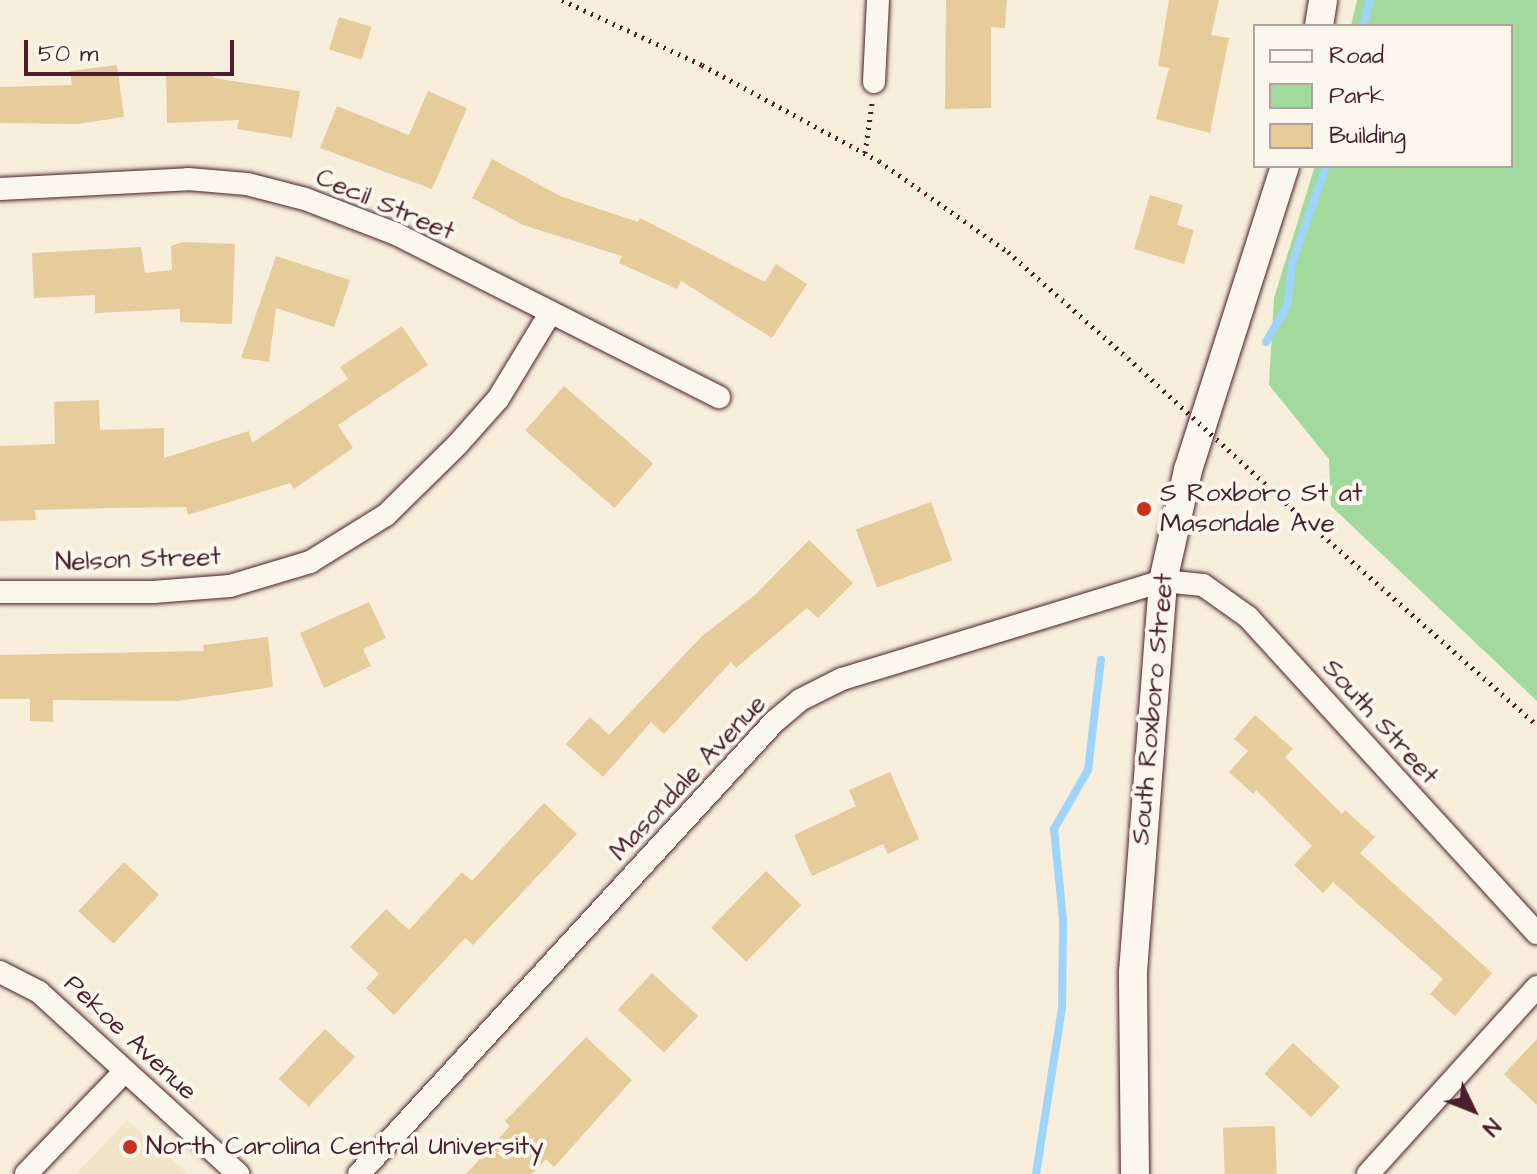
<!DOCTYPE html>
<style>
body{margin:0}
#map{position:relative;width:1537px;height:1174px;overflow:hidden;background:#f7eedc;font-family:"Architects Daughter",sans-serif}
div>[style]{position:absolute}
.built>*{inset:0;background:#f2e4c8}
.green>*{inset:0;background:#a2d99d}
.stream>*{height:8px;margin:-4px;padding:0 4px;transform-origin:4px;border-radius:4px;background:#9dd5fc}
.building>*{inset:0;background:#e6cb9b;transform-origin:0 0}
.path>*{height:5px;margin-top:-2.5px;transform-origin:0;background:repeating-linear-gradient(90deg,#4a1f2b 0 2px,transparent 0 8px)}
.roads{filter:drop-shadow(0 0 2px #4a1f2b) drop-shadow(0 0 2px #4a1f2b)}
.minor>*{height:22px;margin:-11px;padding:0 11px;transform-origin:11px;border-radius:11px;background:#fbf7ec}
.tertiary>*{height:28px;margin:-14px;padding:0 14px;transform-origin:14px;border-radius:14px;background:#fbf7ec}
.path-bridge>*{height:5px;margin-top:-2.5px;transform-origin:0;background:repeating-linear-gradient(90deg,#4a1f2b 0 2px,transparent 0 8px)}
.dots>*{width:22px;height:22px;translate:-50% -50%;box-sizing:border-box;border:4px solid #fbf7ec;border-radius:50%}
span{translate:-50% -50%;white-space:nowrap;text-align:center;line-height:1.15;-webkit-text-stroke:8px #fbf7ec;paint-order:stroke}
.street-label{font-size:26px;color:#4a1f2b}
.poi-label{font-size:26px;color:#4a1f2b}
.left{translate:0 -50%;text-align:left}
.legend{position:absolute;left:1253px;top:24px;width:260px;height:144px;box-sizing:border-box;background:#fbf7ec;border:2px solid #b4a19f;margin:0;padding:10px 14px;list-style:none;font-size:24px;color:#4a1f2b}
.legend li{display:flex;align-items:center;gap:16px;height:40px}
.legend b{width:40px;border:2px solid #b4a19f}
.north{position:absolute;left:1433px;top:1070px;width:80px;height:80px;-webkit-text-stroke:6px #fbf7ec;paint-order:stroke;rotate:133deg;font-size:22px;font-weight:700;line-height:32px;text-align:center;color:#4a1f2b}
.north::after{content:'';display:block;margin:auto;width:28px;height:36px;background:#4a1f2b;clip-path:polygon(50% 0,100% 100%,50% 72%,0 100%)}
.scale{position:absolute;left:24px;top:40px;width:210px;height:36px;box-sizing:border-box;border:4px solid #4a1f2b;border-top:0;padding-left:10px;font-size:24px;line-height:28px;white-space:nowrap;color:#4a1f2b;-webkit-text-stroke:6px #fbf7ec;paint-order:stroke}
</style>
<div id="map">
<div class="built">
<div style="clip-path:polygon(127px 1120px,188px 1174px,76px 1174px)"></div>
</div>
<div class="green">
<div style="clip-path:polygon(1357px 0,1537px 0,1537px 701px,1331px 506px,1329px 459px,1269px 385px,1274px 298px,1315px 166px,1511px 166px,1511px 26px,1351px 26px)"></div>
</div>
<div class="stream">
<div style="left:1363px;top:26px;width:27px;rotate:-75deg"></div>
<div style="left:1266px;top:342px;width:42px;rotate:-59.7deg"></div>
<div style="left:1287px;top:306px;width:42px;rotate:-83.2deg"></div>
<div style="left:1292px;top:264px;width:104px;rotate:-70.9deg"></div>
<div style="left:1036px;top:1174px;width:168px;rotate:-81.1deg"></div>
<div style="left:1062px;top:1008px;width:88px;rotate:-89.3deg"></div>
<div style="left:1063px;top:920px;width:91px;rotate:-95.6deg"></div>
<div style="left:1054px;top:829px;width:68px;rotate:-60deg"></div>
<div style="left:1088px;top:770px;width:111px;rotate:-83.3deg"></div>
</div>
<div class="building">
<div style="clip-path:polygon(946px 0,1007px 0,1005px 28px,991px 27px,991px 108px,945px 109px)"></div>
<div style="clip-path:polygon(1169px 0,1219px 0,1211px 35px,1229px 38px,1210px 133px,1156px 119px,1169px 68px,1158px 66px)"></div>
<div style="left:339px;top:17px;width:34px;height:34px;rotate:17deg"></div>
<div style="clip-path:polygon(117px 65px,124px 117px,77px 124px,0 123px,0 87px,72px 85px,70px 71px)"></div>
<div style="clip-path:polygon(213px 72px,213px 78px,300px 91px,292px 138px,237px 129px,239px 120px,167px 123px,166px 73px)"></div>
<div style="clip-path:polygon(428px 91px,467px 108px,432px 189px,320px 148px,337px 106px,409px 135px)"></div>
<div style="clip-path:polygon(492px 159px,560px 196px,638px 222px,640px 218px,765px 282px,776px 264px,807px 284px,772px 338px,681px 281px,677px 289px,619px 263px,622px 256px,523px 225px,472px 198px)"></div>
<div style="clip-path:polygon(1150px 195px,1183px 205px,1177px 225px,1194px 230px,1184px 264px,1134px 249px)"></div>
<div style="clip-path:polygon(183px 242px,235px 244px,232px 324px,180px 322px,180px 309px,95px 313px,95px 295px,34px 298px,32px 253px,141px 247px,145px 273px,172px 270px,171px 246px)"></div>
<div style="clip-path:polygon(276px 256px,350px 280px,334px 327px,276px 308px,269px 362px,241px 358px)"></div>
<div style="clip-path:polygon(402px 326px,428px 365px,338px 425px,353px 448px,294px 489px,290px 483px,188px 515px,186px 507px,110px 508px,35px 510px,36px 520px,0 521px,0 446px,55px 444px,54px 402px,99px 400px,100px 430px,164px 428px,164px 458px,249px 431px,252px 443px,348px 379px,340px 367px)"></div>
<div style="left:564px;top:386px;width:118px;height:59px;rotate:41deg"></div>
<div style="left:931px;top:502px;width:62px;height:80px;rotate:70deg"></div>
<div style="clip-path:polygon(809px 540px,853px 583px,818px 618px,807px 608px,736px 668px,731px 662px,664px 734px,651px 722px,603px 777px,566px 744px,590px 717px,609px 735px,701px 637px,756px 594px)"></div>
<div style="clip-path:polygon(369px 602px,386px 638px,363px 649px,371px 666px,324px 688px,300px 633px)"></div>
<div style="clip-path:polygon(268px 637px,273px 687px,177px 701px,53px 700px,53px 722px,30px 721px,30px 699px,0 699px,0 655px,204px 651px,203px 645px)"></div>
<div style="clip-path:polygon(1255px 715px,1293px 749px,1285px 757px,1342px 814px,1345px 810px,1375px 837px,1360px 853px,1492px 973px,1455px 1016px,1430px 994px,1443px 979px,1333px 882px,1323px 893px,1294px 865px,1312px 846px,1256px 790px,1253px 794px,1229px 772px,1248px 751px,1234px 739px)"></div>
<div style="clip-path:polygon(890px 772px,919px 839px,888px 854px,883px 844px,812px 876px,794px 835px,856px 806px,849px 790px)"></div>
<div style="clip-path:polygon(544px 803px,577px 834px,473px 945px,465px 938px,394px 1015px,366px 988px,379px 974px,350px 947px,386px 909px,409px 930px,462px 872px,472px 881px)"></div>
<div style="left:124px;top:862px;width:48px;height:67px;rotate:43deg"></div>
<div style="left:766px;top:871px;width:49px;height:79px;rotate:44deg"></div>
<div style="left:652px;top:973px;width:63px;height:50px;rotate:43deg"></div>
<div style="left:325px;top:1029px;width:41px;height:68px;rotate:43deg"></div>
<div style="clip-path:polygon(586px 1037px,632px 1080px,554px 1167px,546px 1159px,532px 1174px,466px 1174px,510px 1126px,505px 1121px)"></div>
<div style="clip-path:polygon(1537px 1039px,1537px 1105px,1504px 1074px)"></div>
<div style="left:1293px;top:1043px;width:64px;height:42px;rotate:43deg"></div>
<div style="left:1275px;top:1126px;width:48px;height:52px;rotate:88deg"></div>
</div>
<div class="path">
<div style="left:562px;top:0;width:154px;rotate:24.9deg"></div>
<div style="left:702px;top:65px;width:201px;rotate:28.5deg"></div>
<div style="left:879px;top:161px;width:158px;rotate:35.2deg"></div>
<div style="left:1008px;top:252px;width:160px;rotate:41.5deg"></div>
<div style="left:865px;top:153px;width:50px;rotate:-82deg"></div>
<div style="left:1286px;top:503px;width:335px;rotate:41.5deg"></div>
</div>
<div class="roads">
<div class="minor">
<div style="left:874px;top:82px;width:82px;rotate:-87.2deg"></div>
<div style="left:0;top:189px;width:188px;rotate:-3deg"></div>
<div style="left:188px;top:179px;width:59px;rotate:4.8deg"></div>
<div style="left:247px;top:184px;width:60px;rotate:14.5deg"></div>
<div style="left:305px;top:199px;width:97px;rotate:21deg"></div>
<div style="left:396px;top:234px;width:362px;rotate:26.8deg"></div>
<div style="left:0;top:592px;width:153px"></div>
<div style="left:153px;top:592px;width:77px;rotate:-4.5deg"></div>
<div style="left:230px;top:586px;width:84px;rotate:-16.7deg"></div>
<div style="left:310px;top:562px;width:89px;rotate:-31.7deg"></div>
<div style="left:386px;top:515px;width:101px;rotate:-44.6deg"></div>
<div style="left:458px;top:444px;width:60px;rotate:-48.4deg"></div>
<div style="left:498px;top:399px;width:98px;rotate:-58.7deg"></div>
<div style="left:0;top:972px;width:44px;rotate:27.1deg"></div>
<div style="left:39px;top:992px;width:270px;rotate:42.4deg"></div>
<div style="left:26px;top:1174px;width:143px;rotate:-46.1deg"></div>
<div style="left:359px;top:1174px;width:614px;rotate:-47.44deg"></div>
<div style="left:774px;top:722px;width:34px;rotate:-40deg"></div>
<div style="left:800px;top:700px;width:47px;rotate:-26.6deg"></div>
<div style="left:842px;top:679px;width:336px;rotate:-17deg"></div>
<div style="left:1163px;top:581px;width:40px;rotate:5.7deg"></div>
<div style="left:1203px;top:585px;width:55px;rotate:35.4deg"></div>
<div style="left:1248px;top:617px;width:428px;rotate:47.6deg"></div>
<div style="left:1368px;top:1174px;width:252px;rotate:-47.9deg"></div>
</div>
<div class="tertiary">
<div style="left:1319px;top:26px;width:26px;rotate:-81deg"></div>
<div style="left:1135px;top:1174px;width:202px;rotate:-90.6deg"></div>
<div style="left:1133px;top:972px;width:392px;rotate:-85.6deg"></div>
<div style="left:1163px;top:581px;width:114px;rotate:-77.3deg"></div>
<div style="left:1188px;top:470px;width:319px;rotate:-72.3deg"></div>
</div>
</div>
<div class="path-bridge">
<div style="left:1128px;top:358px;width:214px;rotate:42.5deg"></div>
</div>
<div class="dots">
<div style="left:1144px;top:509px;background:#c8321e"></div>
<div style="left:130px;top:1147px;background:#c8321e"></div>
</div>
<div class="street-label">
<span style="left:385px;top:205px;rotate:23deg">Cecil Street</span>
<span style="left:138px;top:560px;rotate:-2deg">Nelson Street</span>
<span style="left:1153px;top:709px;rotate:-85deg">South Roxboro Street</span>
<span style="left:1380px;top:722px;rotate:48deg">South Street</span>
<span style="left:688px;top:778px;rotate:-47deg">Masondale Avenue</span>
<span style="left:130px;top:1038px;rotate:43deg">Pekoe Avenue</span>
</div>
<div class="poi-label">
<span class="left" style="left:1160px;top:509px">S Roxboro St at<br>Masondale Ave</span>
<span class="left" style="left:146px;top:1147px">North Carolina Central University</span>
</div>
<ul class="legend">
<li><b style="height:10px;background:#fbf7ec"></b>Road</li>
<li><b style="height:22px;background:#a2d99d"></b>Park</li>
<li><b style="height:22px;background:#e6cb9b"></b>Building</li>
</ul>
<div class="north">N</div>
<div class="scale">50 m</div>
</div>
